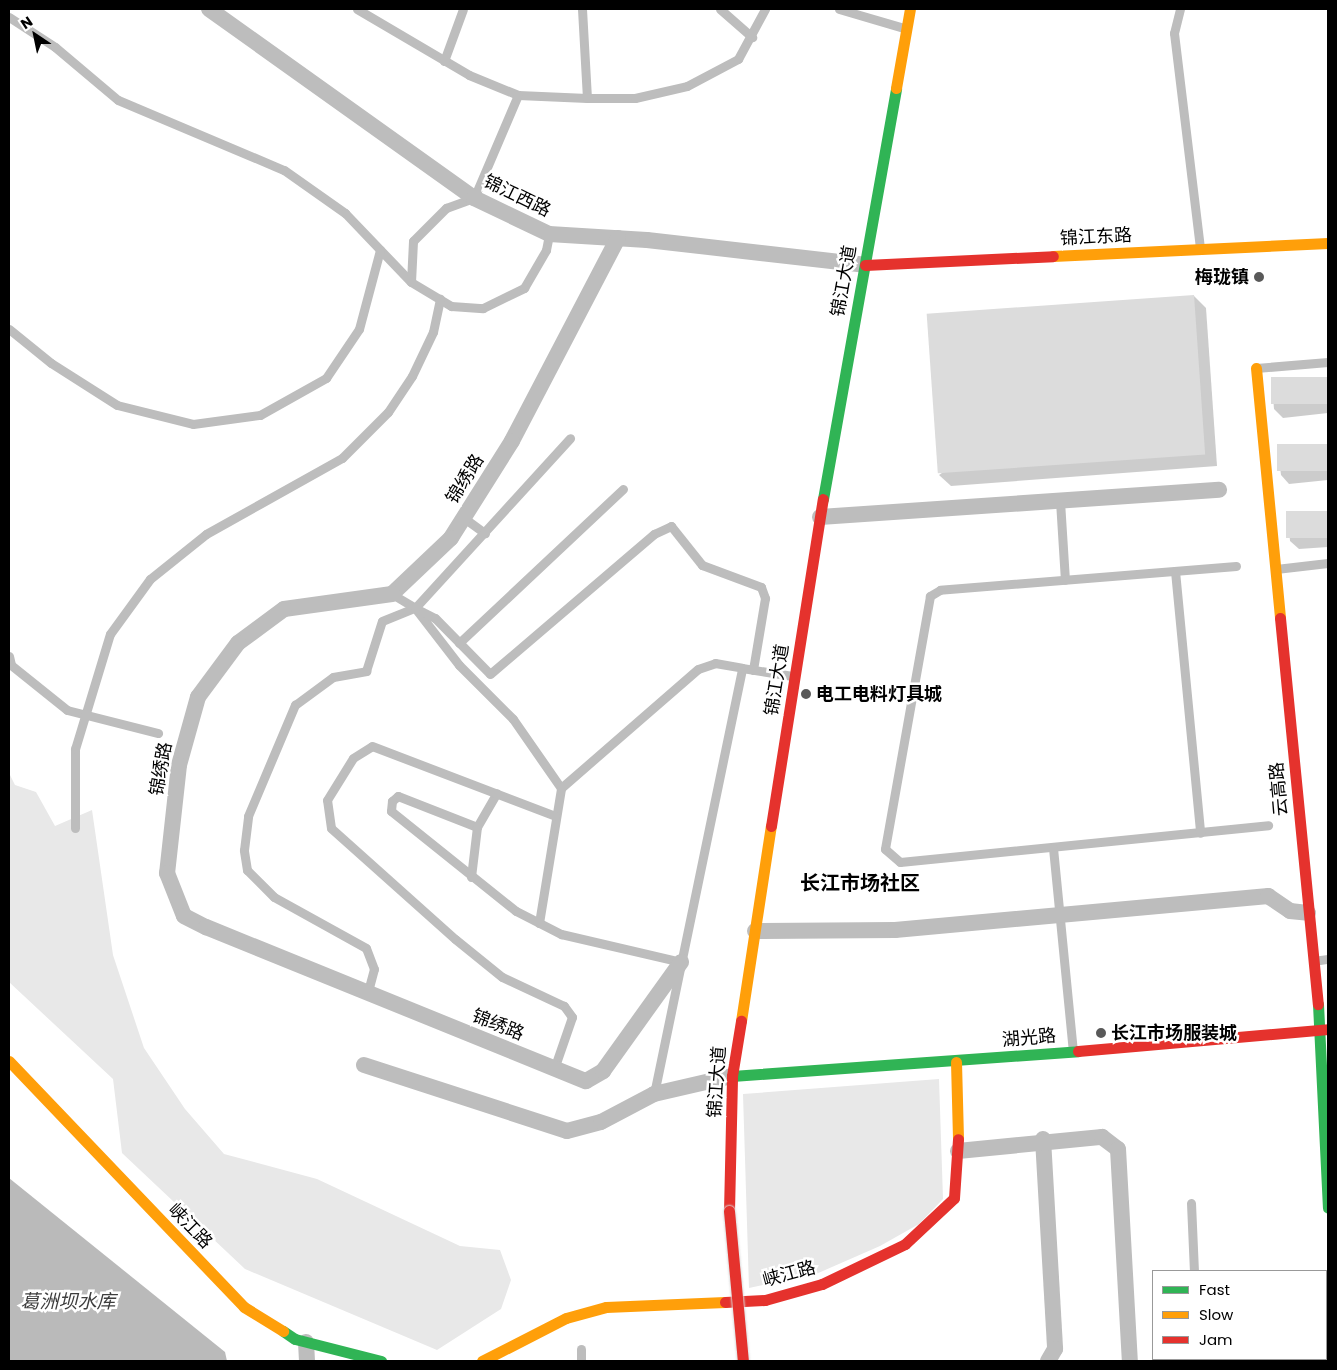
<!DOCTYPE html>
<meta charset="utf-8">
<style>
body{margin:0}
#map{position:relative;width:1337px;height:1370px;overflow:hidden;background:#fff;font-family:Poppins,"Noto Sans SC",sans-serif}
div>[style]{position:absolute}
.green>*{inset:0;background:#e8e8e8}
.water>*{inset:0;background:#bababa}
.shadow>*{inset:0;background:#0003}
.building>*{inset:0;background:#dcdcdc;transform-origin:0 0}
.lane>*{height:9px;margin:-4.5px;padding:0 4.5px;transform-origin:4.5px;border-radius:4.5px;background:#bdbdbd}
.street>*{height:16px;margin:-8px;padding:0 8px;transform-origin:8px;border-radius:8px;background:#bdbdbd}
.fast>*{height:11px;margin:-5.5px;padding:0 5.5px;transform-origin:5.5px;border-radius:5.5px;background:#30b455}
.slow>*{height:11px;margin:-5.5px;padding:0 5.5px;transform-origin:5.5px;border-radius:5.5px;background:#ff9f0a}
.jam>*{height:11px;margin:-5.5px;padding:0 5.5px;transform-origin:5.5px;border-radius:5.5px;background:#e5322d}
.bridges{filter:drop-shadow(0 0 1px #dbdbdb) drop-shadow(0 0 1px #dbdbdb)}
.jam-bridge>*{height:11px;margin:-5.5px;padding:0 5.5px;transform-origin:5.5px;border-radius:5.5px;background:#e5322d}
.dots>*{width:14px;height:14px;translate:-50% -50%;box-sizing:border-box;border:2px solid #fff;border-radius:50%}
span{translate:-50% -50%;white-space:nowrap;text-align:center;line-height:1.15;-webkit-text-stroke:5px #fff;paint-order:stroke}
.street-label{font-size:18px;color:#000}
.poi-label{font-size:18px;color:#000;font-weight:700}
.right{translate:-100% -50%;text-align:right}
.left{translate:0 -50%;text-align:left}
.water-label{font-size:19px;color:#3e3e3e;font-style:italic}
.quarter-label{font-size:20px;color:#000;font-weight:700}
.frame{position:absolute;inset:0;border:10px solid #000;pointer-events:none}
.legend{position:absolute;left:1152px;top:1270px;width:175px;height:90px;box-sizing:border-box;background:#fff;border:1px solid #999;margin:0;padding:6px 9px;list-style:none;font-size:15px;color:#000}
.legend li{display:flex;align-items:center;gap:10px;height:25px}
.legend b{width:25px;border:1px solid #999}
.north{position:absolute;left:10px;top:10px;width:50px;height:50px;-webkit-text-stroke:4px #fff;paint-order:stroke;rotate:326deg;font-size:14px;font-weight:700;line-height:20px;text-align:center;color:#000}
.north::after{content:'';display:block;margin:auto;width:18px;height:22px;background:#000;clip-path:polygon(50% 0,100% 100%,50% 72%,0 100%)}
</style>
<div id="map">
<div class="green">
<div style="clip-path:polygon(9px 773px,15px 785px,36px 792px,55px 826px,92px 810px,113px 955px,144px 1048px,185px 1109px,224px 1154px,317px 1179px,460px 1246px,500px 1250px,511px 1280px,501px 1309px,437px 1350px,245px 1269px,122px 1153px,113px 1079px,9px 982px)"></div>
<div style="clip-path:polygon(939px 1079px,943px 1199px,919px 1224px,880px 1246px,816px 1274px,749px 1288px,743px 1094px)"></div>
</div>
<div class="water">
<div style="clip-path:polygon(9px 1178px,225px 1352px,227px 1361px,9px 1361px)"></div>
</div>
<div class="shadow">
<div style="clip-path:polygon(1194px 296px,1206px 308px,1217px 466px,951px 486px,939px 475px)"></div>
<div style="clip-path:polygon(1328px 379px,1328px 413px,1283px 418px,1274px 409px,1272px 384px)"></div>
<div style="clip-path:polygon(1328px 446px,1328px 480px,1289px 484px,1281px 475px,1278px 450px)"></div>
<div style="clip-path:polygon(1328px 512px,1328px 547px,1299px 549px,1290px 541px,1288px 516px)"></div>
</div>
<div class="building">
<div style="left:1194px;top:295px;width:160px;height:268px;rotate:86deg"></div>
<div style="left:1328px;top:377px;width:27px;height:57px;rotate:90deg"></div>
<div style="left:1328px;top:444px;width:27px;height:51px;rotate:90deg"></div>
<div style="left:1328px;top:511px;width:27px;height:42px;rotate:90deg"></div>
</div>
<div class="lane">
<div style="left:357px;top:9px;width:130px;rotate:30.5deg"></div>
<div style="left:469px;top:75px;width:53px;rotate:22.2deg"></div>
<div style="left:518px;top:95px;width:69px;rotate:2.5deg"></div>
<div style="left:587px;top:98px;width:48px"></div>
<div style="left:635px;top:98px;width:53px;rotate:-13deg"></div>
<div style="left:687px;top:86px;width:58px;rotate:-27.9deg"></div>
<div style="left:738px;top:59px;width:57px;rotate:-61.6deg"></div>
<div style="left:582px;top:9px;width:89px;rotate:86.8deg"></div>
<div style="left:720px;top:9px;width:43px;rotate:41.2deg"></div>
<div style="left:839px;top:9px;width:68px;rotate:16.3deg"></div>
<div style="left:1180px;top:9px;width:25px;rotate:104deg"></div>
<div style="left:1174px;top:33px;width:218px;rotate:83.1deg"></div>
<div style="left:9px;top:17px;width:55px;rotate:33.1deg"></div>
<div style="left:55px;top:47px;width:82px;rotate:40.1deg"></div>
<div style="left:118px;top:100px;width:180px;rotate:22.9deg"></div>
<div style="left:284px;top:170px;width:75px;rotate:35.2deg"></div>
<div style="left:345px;top:213px;width:95px;rotate:46.3deg"></div>
<div style="left:411px;top:282px;width:47px;rotate:31deg"></div>
<div style="left:451px;top:306px;width:32px;rotate:4deg"></div>
<div style="left:483px;top:308px;width:46px;rotate:-26deg"></div>
<div style="left:524px;top:288px;width:44px;rotate:-59.9deg"></div>
<div style="left:546px;top:250px;width:16px;rotate:-79deg"></div>
<div style="left:444px;top:61px;width:55px;rotate:-69.9deg"></div>
<div style="left:411px;top:282px;width:41px;rotate:-87.2deg"></div>
<div style="left:413px;top:241px;width:47px;rotate:-45deg"></div>
<div style="left:446px;top:208px;width:30px;rotate:-20deg"></div>
<div style="left:474px;top:198px;width:112px;rotate:-66.9deg"></div>
<div style="left:9px;top:329px;width:54px;rotate:39deg"></div>
<div style="left:51px;top:363px;width:78px;rotate:32.5deg"></div>
<div style="left:117px;top:405px;width:78px;rotate:14deg"></div>
<div style="left:193px;top:424px;width:68px;rotate:-7.7deg"></div>
<div style="left:260px;top:415px;width:76px;rotate:-29.3deg"></div>
<div style="left:326px;top:378px;width:59px;rotate:-56deg"></div>
<div style="left:359px;top:329px;width:82px;rotate:-75.1deg"></div>
<div style="left:1256px;top:368px;width:72px;rotate:-4.8deg"></div>
<div style="left:1060px;top:501px;width:79px;rotate:86.4deg"></div>
<div style="left:464px;top:518px;width:26px;rotate:36deg"></div>
<div style="left:1236px;top:566px;width:297px;rotate:175.4deg"></div>
<div style="left:940px;top:590px;width:12px;rotate:149deg"></div>
<div style="left:930px;top:596px;width:257px;rotate:100.1deg"></div>
<div style="left:885px;top:849px;width:20px;rotate:41deg"></div>
<div style="left:900px;top:862px;width:370px;rotate:-5.7deg"></div>
<div style="left:1276px;top:569px;width:52px;rotate:-6.6deg"></div>
<div style="left:1175px;top:571px;width:263px;rotate:84.5deg"></div>
<div style="left:392px;top:594px;width:27px;rotate:31deg"></div>
<div style="left:415px;top:608px;width:72px;rotate:52.3deg"></div>
<div style="left:459px;top:665px;width:76px;rotate:45deg"></div>
<div style="left:513px;top:719px;width:84px;rotate:55.2deg"></div>
<div style="left:415px;top:608px;width:22px;rotate:27deg"></div>
<div style="left:435px;top:618px;width:78px;rotate:45.5deg"></div>
<div style="left:490px;top:674px;width:216px;rotate:-40.5deg"></div>
<div style="left:654px;top:534px;width:19px;rotate:-25deg"></div>
<div style="left:671px;top:526px;width:50px;rotate:51.5deg"></div>
<div style="left:702px;top:565px;width:63px;rotate:20.4deg"></div>
<div style="left:761px;top:587px;width:12px;rotate:70deg"></div>
<div style="left:765px;top:598px;width:73px;rotate:99.5deg"></div>
<div style="left:459px;top:643px;width:225px;rotate:-43.2deg"></div>
<div style="left:9px;top:656px;width:9px;rotate:77deg"></div>
<div style="left:11px;top:665px;width:72px;rotate:38.8deg"></div>
<div style="left:67px;top:710px;width:94px;rotate:14.2deg"></div>
<div style="left:477px;top:827px;width:85px;rotate:-158.6deg"></div>
<div style="left:398px;top:796px;width:8px;rotate:140deg"></div>
<div style="left:392px;top:801px;width:10px;rotate:96deg"></div>
<div style="left:391px;top:811px;width:160px;rotate:38.7deg"></div>
<div style="left:516px;top:911px;width:51px;rotate:27.1deg"></div>
<div style="left:561px;top:934px;width:123px;rotate:13.1deg"></div>
<div style="left:75px;top:828px;width:79px;rotate:-90deg"></div>
<div style="left:75px;top:749px;width:120px;rotate:-73.1deg"></div>
<div style="left:110px;top:634px;width:68px;rotate:-54deg"></div>
<div style="left:150px;top:579px;width:72px;rotate:-38.8deg"></div>
<div style="left:206px;top:534px;width:156px;rotate:-29.2deg"></div>
<div style="left:342px;top:458px;width:65px;rotate:-45deg"></div>
<div style="left:388px;top:412px;width:43px;rotate:-56.3deg"></div>
<div style="left:412px;top:376px;width:49px;rotate:-64.5deg"></div>
<div style="left:433px;top:332px;width:34px;rotate:-78deg"></div>
<div style="left:1053px;top:848px;width:204px;rotate:84.4deg"></div>
<div style="left:471px;top:877px;width:50px;rotate:-83.2deg"></div>
<div style="left:477px;top:827px;width:39px;rotate:-60deg"></div>
<div style="left:539px;top:923px;width:137px;rotate:-80.7deg"></div>
<div style="left:561px;top:788px;width:181px;rotate:-41deg"></div>
<div style="left:698px;top:669px;width:18px;rotate:-19deg"></div>
<div style="left:715px;top:663px;width:27px;rotate:10deg"></div>
<div style="left:1313px;top:961px;width:15px;rotate:-8deg"></div>
<div style="left:367px;top:995px;width:27px;rotate:-75deg"></div>
<div style="left:374px;top:969px;width:22px;rotate:-111deg"></div>
<div style="left:366px;top:948px;width:105px;rotate:-151deg"></div>
<div style="left:274px;top:897px;width:38px;rotate:-135deg"></div>
<div style="left:247px;top:870px;width:20px;rotate:-99deg"></div>
<div style="left:244px;top:850px;width:34px;rotate:-83deg"></div>
<div style="left:248px;top:816px;width:121px;rotate:-67.1deg"></div>
<div style="left:295px;top:705px;width:47px;rotate:-36.4deg"></div>
<div style="left:333px;top:677px;width:34px;rotate:-10deg"></div>
<div style="left:366px;top:671px;width:52px;rotate:-72.3deg"></div>
<div style="left:382px;top:621px;width:35px;rotate:-22deg"></div>
<div style="left:415px;top:608px;width:230px;rotate:-47.6deg"></div>
<div style="left:554px;top:1069px;width:55px;rotate:-70.9deg"></div>
<div style="left:572px;top:1017px;width:14px;rotate:-126deg"></div>
<div style="left:564px;top:1006px;width:68px;rotate:-154.9deg"></div>
<div style="left:502px;top:977px;width:60px;rotate:-141deg"></div>
<div style="left:455px;top:939px;width:166px;rotate:-138.2deg"></div>
<div style="left:331px;top:828px;width:28px;rotate:-98deg"></div>
<div style="left:327px;top:800px;width:49px;rotate:-58.2deg"></div>
<div style="left:353px;top:758px;width:22px;rotate:-32deg"></div>
<div style="left:372px;top:746px;width:196px;rotate:20.9deg"></div>
<div style="left:654px;top:1094px;width:435px;rotate:-78.3deg"></div>
<div style="left:742px;top:668px;width:51px;rotate:9.1deg"></div>
<div style="left:1191px;top:1203px;width:68px;rotate:87.5deg"></div>
<div style="left:581px;top:1349px;width:12px;rotate:90deg"></div>
<div style="left:1198px;top:1359px;width:2px;rotate:90deg"></div>
</div>
<div class="street">
<div style="left:209px;top:9px;width:325px;rotate:35.5deg"></div>
<div style="left:474px;top:198px;width:83px;rotate:25.6deg"></div>
<div style="left:549px;top:234px;width:98px;rotate:3.5deg"></div>
<div style="left:647px;top:240px;width:219px;rotate:6.5deg"></div>
<div style="left:618px;top:238px;width:229px;rotate:117.6deg"></div>
<div style="left:512px;top:441px;width:115px;rotate:122.2deg"></div>
<div style="left:451px;top:538px;width:81px;rotate:136.5deg"></div>
<div style="left:392px;top:594px;width:109px;rotate:172.1deg"></div>
<div style="left:284px;top:609px;width:57px;rotate:143.5deg"></div>
<div style="left:238px;top:643px;width:67px;rotate:126.5deg"></div>
<div style="left:198px;top:697px;width:71px;rotate:105.6deg"></div>
<div style="left:179px;top:765px;width:109px;rotate:96.3deg"></div>
<div style="left:167px;top:873px;width:46px;rotate:68.4deg"></div>
<div style="left:184px;top:916px;width:25px;rotate:27deg"></div>
<div style="left:206px;top:927px;width:410px;rotate:22.1deg"></div>
<div style="left:586px;top:1081px;width:20px;rotate:-30deg"></div>
<div style="left:603px;top:1071px;width:134px;rotate:-54.4deg"></div>
<div style="left:820px;top:517px;width:400px;rotate:-3.9deg"></div>
<div style="left:755px;top:931px;width:140px;rotate:-0.4deg"></div>
<div style="left:895px;top:930px;width:375px;rotate:-5.2deg"></div>
<div style="left:1268px;top:896px;width:27px;rotate:34deg"></div>
<div style="left:1290px;top:911px;width:18px;rotate:6deg"></div>
<div style="left:364px;top:1065px;width:213px;rotate:18deg"></div>
<div style="left:567px;top:1131px;width:35px;rotate:-15deg"></div>
<div style="left:601px;top:1122px;width:60px;rotate:-27.8deg"></div>
<div style="left:654px;top:1094px;width:80px;rotate:-13deg"></div>
<div style="left:1043px;top:1139px;width:210px;rotate:86.7deg"></div>
<div style="left:1055px;top:1349px;width:14px;rotate:120deg"></div>
<div style="left:958px;top:1151px;width:145px;rotate:-5.6deg"></div>
<div style="left:1102px;top:1137px;width:20px;rotate:37deg"></div>
<div style="left:1118px;top:1149px;width:212px;rotate:86.8deg"></div>
<div style="left:306px;top:1342px;width:19px;rotate:87deg"></div>
</div>
<div class="fast">
<div style="left:823px;top:499px;width:417px;rotate:-79.9deg"></div>
<div style="left:1318px;top:1004px;width:204px;rotate:87.2deg"></div>
<div style="left:732px;top:1076px;width:347px;rotate:-4.1deg"></div>
<div style="left:1326px;top:1314px;width:12px;rotate:-81deg"></div>
<div style="left:283px;top:1331px;width:14px;rotate:34deg"></div>
<div style="left:295px;top:1339px;width:89px;rotate:14.3deg"></div>
<div style="left:1326px;top:1357px;width:4px;rotate:90deg"></div>
</div>
<div class="slow">
<div style="left:896px;top:88px;width:80px;rotate:-80deg"></div>
<div style="left:1053px;top:256px;width:275px;rotate:-2.7deg"></div>
<div style="left:1256px;top:368px;width:251px;rotate:84.5deg"></div>
<div style="left:741px;top:1021px;width:197px;rotate:-81.3deg"></div>
<div style="left:9px;top:1061px;width:340px;rotate:46.3deg"></div>
<div style="left:244px;top:1307px;width:46px;rotate:31.6deg"></div>
<div style="left:956px;top:1062px;width:77px;rotate:88.5deg"></div>
<div style="left:482px;top:1361px;width:94px;rotate:-27.1deg"></div>
<div style="left:566px;top:1318px;width:41px;rotate:-15.4deg"></div>
<div style="left:606px;top:1307px;width:119px;rotate:-2.4deg"></div>
</div>
<div class="jam">
<div style="left:865px;top:265px;width:188px;rotate:-2.7deg"></div>
<div style="left:1280px;top:618px;width:388px;rotate:84.4deg"></div>
<div style="left:771px;top:826px;width:331px;rotate:-81deg"></div>
<div style="left:1078px;top:1051px;width:251px;rotate:-5deg"></div>
<div style="left:729px;top:1211px;width:135px;rotate:-88.7deg"></div>
<div style="left:732px;top:1076px;width:56px;rotate:-80.7deg"></div>
<div style="left:725px;top:1302px;width:40px;rotate:-2.9deg"></div>
<div style="left:765px;top:1300px;width:59px;rotate:-15.7deg"></div>
<div style="left:822px;top:1284px;width:92px;rotate:-25.7deg"></div>
<div style="left:905px;top:1244px;width:67px;rotate:-43.2deg"></div>
<div style="left:954px;top:1198px;width:59px;rotate:-86.1deg"></div>
</div>
<div class="bridges">
<div class="jam-bridge">
<div style="left:729px;top:1211px;width:151px;rotate:84.7deg"></div>
</div>
</div>
<div class="dots">
<div style="left:1259px;top:277px;background:#595959"></div>
<div style="left:806px;top:694px;background:#595959"></div>
<div style="left:1101px;top:1033px;background:#595959"></div>
</div>
<div class="street-label">
<span style="left:517px;top:196px;rotate:26deg">锦江西路</span>
<span style="left:1096px;top:237px;rotate:-3deg">锦江东路</span>
<span style="left:844px;top:281px;rotate:-80deg">锦江大道</span>
<span style="left:465px;top:479px;rotate:-58deg">锦绣路</span>
<span style="left:777px;top:680px;rotate:-81deg">锦江大道</span>
<span style="left:161px;top:769px;rotate:-80deg">锦绣路</span>
<span style="left:1279px;top:789px;rotate:-95deg">云高路</span>
<span style="left:498px;top:1025px;rotate:22deg">锦绣路</span>
<span style="left:1029px;top:1038px;rotate:-5deg">湖光路</span>
<span style="left:717px;top:1082px;rotate:-86deg">锦江大道</span>
<span style="left:190px;top:1226px;rotate:46deg">峡江路</span>
<span style="left:789px;top:1274px;rotate:-15deg">峡江路</span>
</div>
<div class="poi-label">
<span class="right" style="left:1249px;top:277px">梅珑镇</span>
<span class="left" style="left:816px;top:694px">电工电料灯具城</span>
<span class="left" style="left:1111px;top:1033px">长江市场服装城</span>
</div>
<div class="water-label">
<span style="left:68px;top:1302px">葛洲坝水库</span>
</div>
<div class="quarter-label">
<span style="left:860px;top:883px">长江市场社区</span>
</div>
<div class="frame"></div>
<ul class="legend">
<li><b style="height:6px;background:#30b455"></b>Fast</li>
<li><b style="height:6px;background:#ff9f0a"></b>Slow</li>
<li><b style="height:6px;background:#e5322d"></b>Jam</li>
</ul>
<div class="north">N</div>
</div>
